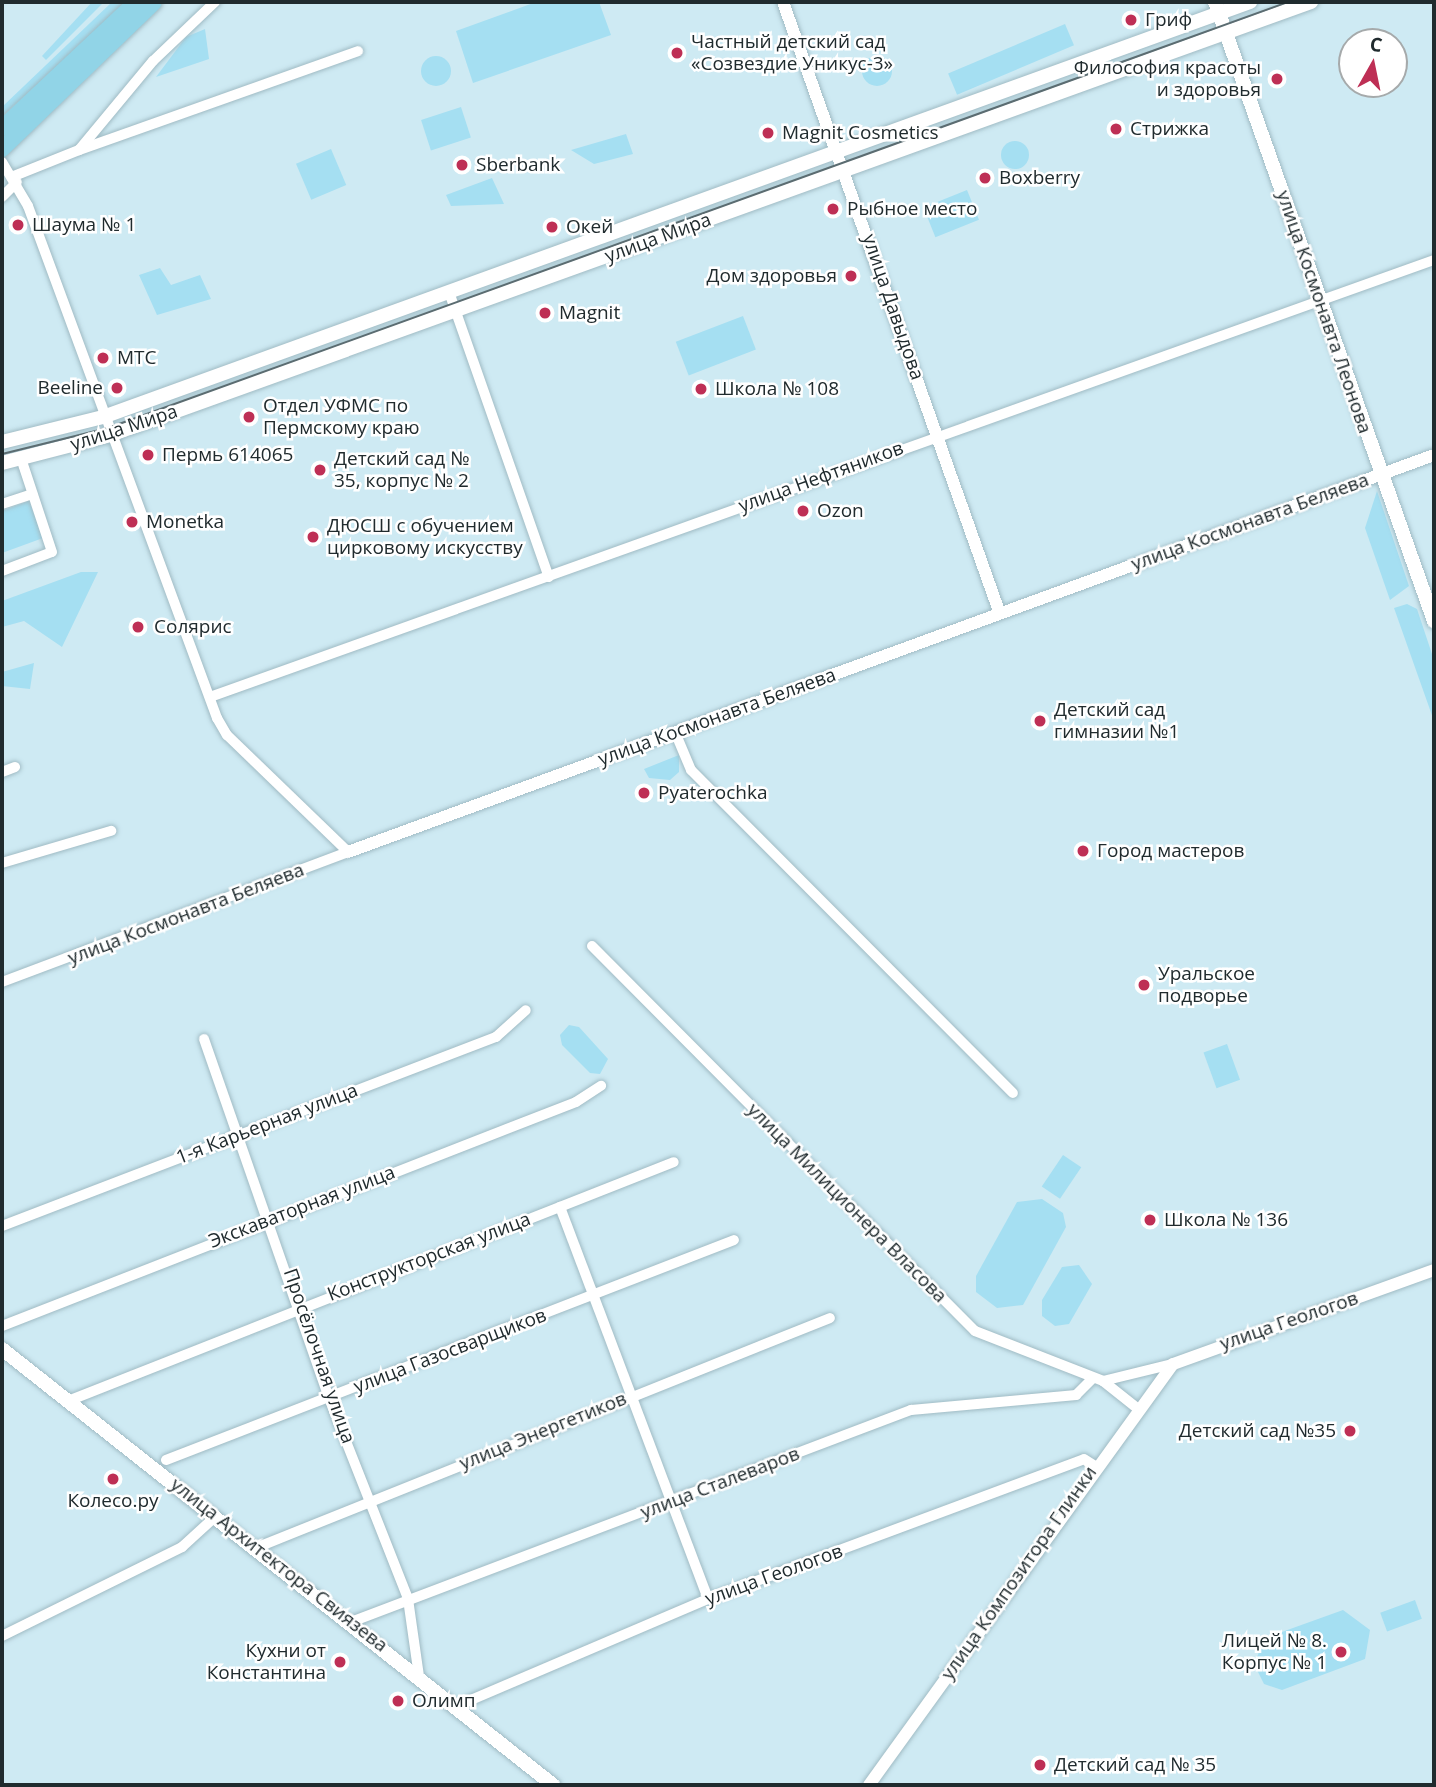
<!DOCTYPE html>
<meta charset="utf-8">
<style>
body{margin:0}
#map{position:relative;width:1436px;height:1787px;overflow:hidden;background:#ceeaf3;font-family:"Open Sans",sans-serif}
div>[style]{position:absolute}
.green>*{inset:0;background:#a5dff2;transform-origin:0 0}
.round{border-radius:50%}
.roads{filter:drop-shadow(0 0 2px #a0bbc4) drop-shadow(0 0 2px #a0bbc4)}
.minor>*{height:10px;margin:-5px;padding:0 5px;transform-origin:5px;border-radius:5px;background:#fff}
.tertiary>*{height:12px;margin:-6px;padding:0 6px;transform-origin:6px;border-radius:6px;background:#fff}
.secondary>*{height:14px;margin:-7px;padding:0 7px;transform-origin:7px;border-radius:7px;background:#fff}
.primary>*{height:16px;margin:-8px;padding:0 8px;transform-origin:8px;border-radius:8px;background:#91d4e7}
.tram>*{height:2px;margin:-1px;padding:0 1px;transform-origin:1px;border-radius:1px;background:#5b6c71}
.dots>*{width:19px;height:19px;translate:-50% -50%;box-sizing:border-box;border:4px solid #fff;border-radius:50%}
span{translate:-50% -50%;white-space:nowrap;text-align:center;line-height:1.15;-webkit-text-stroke:5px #fff;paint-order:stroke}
.poi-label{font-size:19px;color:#202b2e}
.left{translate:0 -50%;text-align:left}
.right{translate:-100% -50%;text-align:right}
.street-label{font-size:19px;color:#202b2e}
.frame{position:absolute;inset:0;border:4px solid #202b2e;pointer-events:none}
.north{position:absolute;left:1338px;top:28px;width:70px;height:70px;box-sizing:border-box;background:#fff;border:2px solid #a6aaab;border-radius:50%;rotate:9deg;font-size:19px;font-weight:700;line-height:28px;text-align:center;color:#202b2e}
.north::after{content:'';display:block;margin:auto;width:24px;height:32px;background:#be2f55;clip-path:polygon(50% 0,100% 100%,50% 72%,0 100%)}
</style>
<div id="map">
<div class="green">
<div style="clip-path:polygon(92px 2px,104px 2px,46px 60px,42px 56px)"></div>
<div style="clip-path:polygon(112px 2px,129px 2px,2px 116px,2px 107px)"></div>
<div style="clip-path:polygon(536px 2px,599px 2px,611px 35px,473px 83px,456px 31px)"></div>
<div style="left:1065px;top:24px;width:23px;height:127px;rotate:67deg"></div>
<div style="clip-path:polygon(205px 29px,209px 59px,156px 77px,186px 37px)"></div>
<div class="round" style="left:421px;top:56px;width:30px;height:30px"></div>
<div class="round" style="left:862px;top:56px;width:30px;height:30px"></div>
<div style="left:461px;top:107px;width:32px;height:42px;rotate:72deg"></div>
<div style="clip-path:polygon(626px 134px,633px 154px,594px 164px,571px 150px)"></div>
<div class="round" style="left:1001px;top:141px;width:28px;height:28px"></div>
<div style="left:331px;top:149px;width:39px;height:38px;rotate:67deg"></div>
<div style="clip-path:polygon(492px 178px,504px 204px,451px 206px,446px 195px)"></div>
<div style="left:967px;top:190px;width:32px;height:47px;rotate:68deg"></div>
<div style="clip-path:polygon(160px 268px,171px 285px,200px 275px,211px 299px,157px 315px,139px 275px)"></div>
<div style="left:743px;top:316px;width:36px;height:72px;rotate:69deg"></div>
<div style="clip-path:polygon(1377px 491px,1409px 586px,1390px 600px,1365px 528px)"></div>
<div style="clip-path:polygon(29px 501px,43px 538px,2px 553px,2px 511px)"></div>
<div style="clip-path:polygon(81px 572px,98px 572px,62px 647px,24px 621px,2px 627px,2px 601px)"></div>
<div style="clip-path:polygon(1407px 604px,1417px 609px,1434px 660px,1434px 721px,1394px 608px)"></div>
<div style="clip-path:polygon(34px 663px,30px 689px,2px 686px,2px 672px)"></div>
<div style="clip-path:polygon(679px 755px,679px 772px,670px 780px,649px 778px,644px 769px)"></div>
<div style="clip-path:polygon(569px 1025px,579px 1027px,608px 1059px,600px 1074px,590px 1073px,562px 1045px,560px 1035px)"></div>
<div style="left:1227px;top:1044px;width:38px;height:25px;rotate:70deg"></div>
<div style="left:1063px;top:1155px;width:22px;height:38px;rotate:34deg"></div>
<div style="clip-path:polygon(1042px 1199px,1063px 1213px,1066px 1227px,1023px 1305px,997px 1308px,976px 1292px,976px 1276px,1017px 1202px)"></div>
<div style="clip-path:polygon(1079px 1265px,1092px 1284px,1069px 1324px,1055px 1326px,1042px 1316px,1042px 1300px,1062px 1267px)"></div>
<div style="left:1415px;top:1600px;width:20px;height:37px;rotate:70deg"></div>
<div style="clip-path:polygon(1343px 1610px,1370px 1630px,1365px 1659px,1282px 1690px,1264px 1684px,1254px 1664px,1265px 1638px)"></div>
</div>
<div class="roads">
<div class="minor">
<div style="left:79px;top:150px;width:296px;rotate:-19.5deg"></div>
<div style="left:2px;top:162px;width:51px;rotate:59.4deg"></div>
<div style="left:28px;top:206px;width:546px;rotate:69.74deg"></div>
<div style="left:217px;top:718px;width:20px;rotate:60deg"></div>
<div style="left:227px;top:735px;width:168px;rotate:44deg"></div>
<div style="left:348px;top:852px;width:370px;rotate:159.4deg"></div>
<div style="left:14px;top:176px;width:70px;rotate:-21.8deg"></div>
<div style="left:79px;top:150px;width:116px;rotate:-50.3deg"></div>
<div style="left:153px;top:61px;width:86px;rotate:-43.6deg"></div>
<div style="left:2px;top:197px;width:21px;rotate:-45deg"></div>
<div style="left:449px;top:292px;width:302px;rotate:70.7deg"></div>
<div style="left:2px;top:504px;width:32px;rotate:-18deg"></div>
<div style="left:2px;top:571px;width:53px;rotate:-20.8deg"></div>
<div style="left:52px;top:552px;width:99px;rotate:-108.3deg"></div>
<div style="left:210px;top:697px;width:1300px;rotate:-19.65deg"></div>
<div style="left:675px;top:732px;width:41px;rotate:67.2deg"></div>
<div style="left:691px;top:770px;width:456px;rotate:45.1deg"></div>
<div style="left:2px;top:772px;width:14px;rotate:-21deg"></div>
<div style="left:2px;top:863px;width:114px;rotate:-16.4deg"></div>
<div style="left:592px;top:946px;width:543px;rotate:45.15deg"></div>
<div style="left:975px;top:1331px;width:137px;rotate:21.3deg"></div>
<div style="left:1103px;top:1381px;width:43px;rotate:38.5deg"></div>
<div style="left:204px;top:1039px;width:380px;rotate:70.8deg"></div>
<div style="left:329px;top:1398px;width:216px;rotate:68.5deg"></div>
<div style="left:408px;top:1599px;width:78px;rotate:81.9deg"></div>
<div style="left:560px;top:1207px;width:419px;rotate:69.3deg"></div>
<div style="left:2px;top:1226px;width:529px;rotate:-20.94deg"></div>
<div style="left:496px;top:1037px;width:40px;rotate:-42deg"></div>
<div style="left:2px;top:1326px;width:616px;rotate:-21.32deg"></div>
<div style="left:576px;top:1102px;width:30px;rotate:-33deg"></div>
<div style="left:1103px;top:1381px;width:72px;rotate:-13.7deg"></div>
<div style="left:68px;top:1401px;width:651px;rotate:-21.52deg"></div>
<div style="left:166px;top:1460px;width:609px;rotate:-21.17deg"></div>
<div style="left:258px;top:1547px;width:616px;rotate:-21.82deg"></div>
<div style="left:351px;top:1622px;width:599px;rotate:-20.74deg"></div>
<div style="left:911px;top:1410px;width:166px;rotate:-5.2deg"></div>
<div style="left:1076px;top:1395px;width:23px;rotate:-45deg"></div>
<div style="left:2px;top:1636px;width:201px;rotate:-26.3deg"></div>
<div style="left:182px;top:1547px;width:46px;rotate:-42.4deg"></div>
<div style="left:457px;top:1706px;width:273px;rotate:-23.1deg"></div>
<div style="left:708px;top:1599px;width:401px;rotate:-20.4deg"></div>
<div style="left:1084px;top:1459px;width:13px;rotate:32deg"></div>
</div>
<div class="tertiary">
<div style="left:783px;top:2px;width:649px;rotate:70.48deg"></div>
<div style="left:348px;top:852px;width:1156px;rotate:-20.08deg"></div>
<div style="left:869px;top:1785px;width:519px;rotate:-54.17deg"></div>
<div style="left:1173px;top:1364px;width:277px;rotate:-19.8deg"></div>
</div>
<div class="secondary">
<div style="left:1215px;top:2px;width:657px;rotate:70.52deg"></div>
<div style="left:2px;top:442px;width:104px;rotate:-13.9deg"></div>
<div style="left:103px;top:417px;width:1220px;rotate:-19.89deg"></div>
<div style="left:2px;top:463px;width:112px;rotate:-14.5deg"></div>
<div style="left:110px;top:435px;width:1277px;rotate:-19.83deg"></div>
<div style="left:2px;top:1349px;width:703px;rotate:38.35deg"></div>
</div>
<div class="primary">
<div style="left:2px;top:128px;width:184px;rotate:-43.2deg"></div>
<div style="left:2px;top:149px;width:211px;rotate:-44deg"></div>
</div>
</div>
<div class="tram">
<div style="left:2px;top:454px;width:109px;rotate:-13.8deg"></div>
<div style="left:108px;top:428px;width:1255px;rotate:-19.85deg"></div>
</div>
<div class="dots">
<div style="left:1131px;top:20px;background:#be2f55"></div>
<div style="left:677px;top:53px;background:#be2f55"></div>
<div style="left:1277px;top:79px;background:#be2f55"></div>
<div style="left:1116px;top:129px;background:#be2f55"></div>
<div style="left:768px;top:133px;background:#be2f55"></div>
<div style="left:462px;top:165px;background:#be2f55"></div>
<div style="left:985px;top:178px;background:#be2f55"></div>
<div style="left:833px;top:209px;background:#be2f55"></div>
<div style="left:18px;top:225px;background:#be2f55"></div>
<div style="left:552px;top:227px;background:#be2f55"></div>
<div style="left:851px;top:276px;background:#be2f55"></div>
<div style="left:545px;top:313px;background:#be2f55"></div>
<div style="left:103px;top:358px;background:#be2f55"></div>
<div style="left:117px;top:388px;background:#be2f55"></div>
<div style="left:701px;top:389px;background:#be2f55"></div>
<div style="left:249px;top:417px;background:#be2f55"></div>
<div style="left:148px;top:455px;background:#be2f55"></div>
<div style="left:320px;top:470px;background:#be2f55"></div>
<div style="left:803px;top:511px;background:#be2f55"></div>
<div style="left:132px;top:522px;background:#be2f55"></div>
<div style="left:313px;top:537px;background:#be2f55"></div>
<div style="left:138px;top:627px;background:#be2f55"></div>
<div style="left:1040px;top:721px;background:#be2f55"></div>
<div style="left:644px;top:793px;background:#be2f55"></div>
<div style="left:1083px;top:851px;background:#be2f55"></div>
<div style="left:1144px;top:985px;background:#be2f55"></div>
<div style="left:1150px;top:1220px;background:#be2f55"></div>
<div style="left:1350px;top:1431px;background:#be2f55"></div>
<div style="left:113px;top:1479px;background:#be2f55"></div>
<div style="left:1341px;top:1652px;background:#be2f55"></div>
<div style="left:340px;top:1662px;background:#be2f55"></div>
<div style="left:398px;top:1701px;background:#be2f55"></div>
<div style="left:1040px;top:1765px;background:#be2f55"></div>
</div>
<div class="poi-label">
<span class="left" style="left:1145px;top:20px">Гриф</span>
<span class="left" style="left:691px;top:53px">Частный детский сад<br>«Созвездие Уникус-3»</span>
<span class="right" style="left:1261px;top:79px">Философия красоты<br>и здоровья</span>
<span class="left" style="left:1130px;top:129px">Стрижка</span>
<span class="left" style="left:782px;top:133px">Magnit Cosmetics</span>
<span class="left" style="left:476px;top:165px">Sberbank</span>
<span class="left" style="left:999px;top:178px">Boxberry</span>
<span class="left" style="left:847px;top:209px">Рыбное место</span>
<span class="left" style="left:32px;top:225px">Шаума № 1</span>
<span class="left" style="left:566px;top:227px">Окей</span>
<span class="right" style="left:837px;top:276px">Дом здоровья</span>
<span class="left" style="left:559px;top:313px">Magnit</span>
<span class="left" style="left:117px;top:358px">МТС</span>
<span class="right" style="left:103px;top:388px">Beeline</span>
<span class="left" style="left:715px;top:389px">Школа № 108</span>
<span class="left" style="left:263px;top:417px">Отдел УФМС по<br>Пермскому краю</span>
<span class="left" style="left:162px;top:455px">Пермь 614065</span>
<span class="left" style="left:334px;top:470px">Детский сад №<br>35, корпус № 2</span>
<span class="left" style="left:817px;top:511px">Ozon</span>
<span class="left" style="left:146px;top:522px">Monetka</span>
<span class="left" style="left:327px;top:537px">ДЮСШ с обучением<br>цирковому искусству</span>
<span class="left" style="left:154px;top:627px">Солярис</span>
<span class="left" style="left:1054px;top:721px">Детский сад<br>гимназии №1</span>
<span class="left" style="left:658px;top:793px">Pyaterochka</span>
<span class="left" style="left:1097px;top:851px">Город мастеров</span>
<span class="left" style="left:1158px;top:985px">Уральское<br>подворье</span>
<span class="left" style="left:1164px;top:1220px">Школа № 136</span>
<span class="right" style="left:1336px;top:1431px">Детский сад №35</span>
<span style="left:113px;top:1501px">Колесо.ру</span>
<span class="right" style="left:1327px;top:1652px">Лицей № 8.<br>Корпус № 1</span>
<span class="right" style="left:326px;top:1662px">Кухни от<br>Константина</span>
<span class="left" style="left:412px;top:1701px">Олимп</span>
<span class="left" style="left:1054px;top:1765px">Детский сад № 35</span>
</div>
<div class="street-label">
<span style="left:658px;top:238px;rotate:-20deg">улица Мира</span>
<span style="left:893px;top:307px;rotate:71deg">улица Давыдова</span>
<span style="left:1324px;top:312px;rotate:71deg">улица Космонавта Леонова</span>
<span style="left:124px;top:428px;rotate:-18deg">улица Мира</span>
<span style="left:821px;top:477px;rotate:-20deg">улица Нефтяников</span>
<span style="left:1250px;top:522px;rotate:-20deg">улица Космонавта Беляева</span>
<span style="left:717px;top:717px;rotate:-20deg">улица Космонавта Беляева</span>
<span style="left:186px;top:914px;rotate:-21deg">улица Космонавта Беляева</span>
<span style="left:267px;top:1124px;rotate:-21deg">1-я Карьерная улица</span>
<span style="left:847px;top:1203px;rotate:45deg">улица Милиционера Власова</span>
<span style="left:302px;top:1207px;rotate:-21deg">Экскаваторная улица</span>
<span style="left:429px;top:1257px;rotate:-21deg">Конструкторская улица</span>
<span style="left:1289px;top:1321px;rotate:-19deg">улица Геологов</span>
<span style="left:450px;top:1351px;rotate:-21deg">улица Газосварщиков</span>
<span style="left:319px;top:1356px;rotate:71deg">Просёлочная улица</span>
<span style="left:543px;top:1431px;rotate:-22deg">улица Энергетиков</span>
<span style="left:720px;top:1483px;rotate:-21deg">улица Сталеваров</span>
<span style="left:279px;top:1565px;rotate:38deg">улица Архитектора Свиязева</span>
<span style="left:1019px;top:1573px;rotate:-55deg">улица Композитора Глинки</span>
<span style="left:774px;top:1575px;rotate:-20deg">улица Геологов</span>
</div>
<div class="frame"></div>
<div class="north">С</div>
</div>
